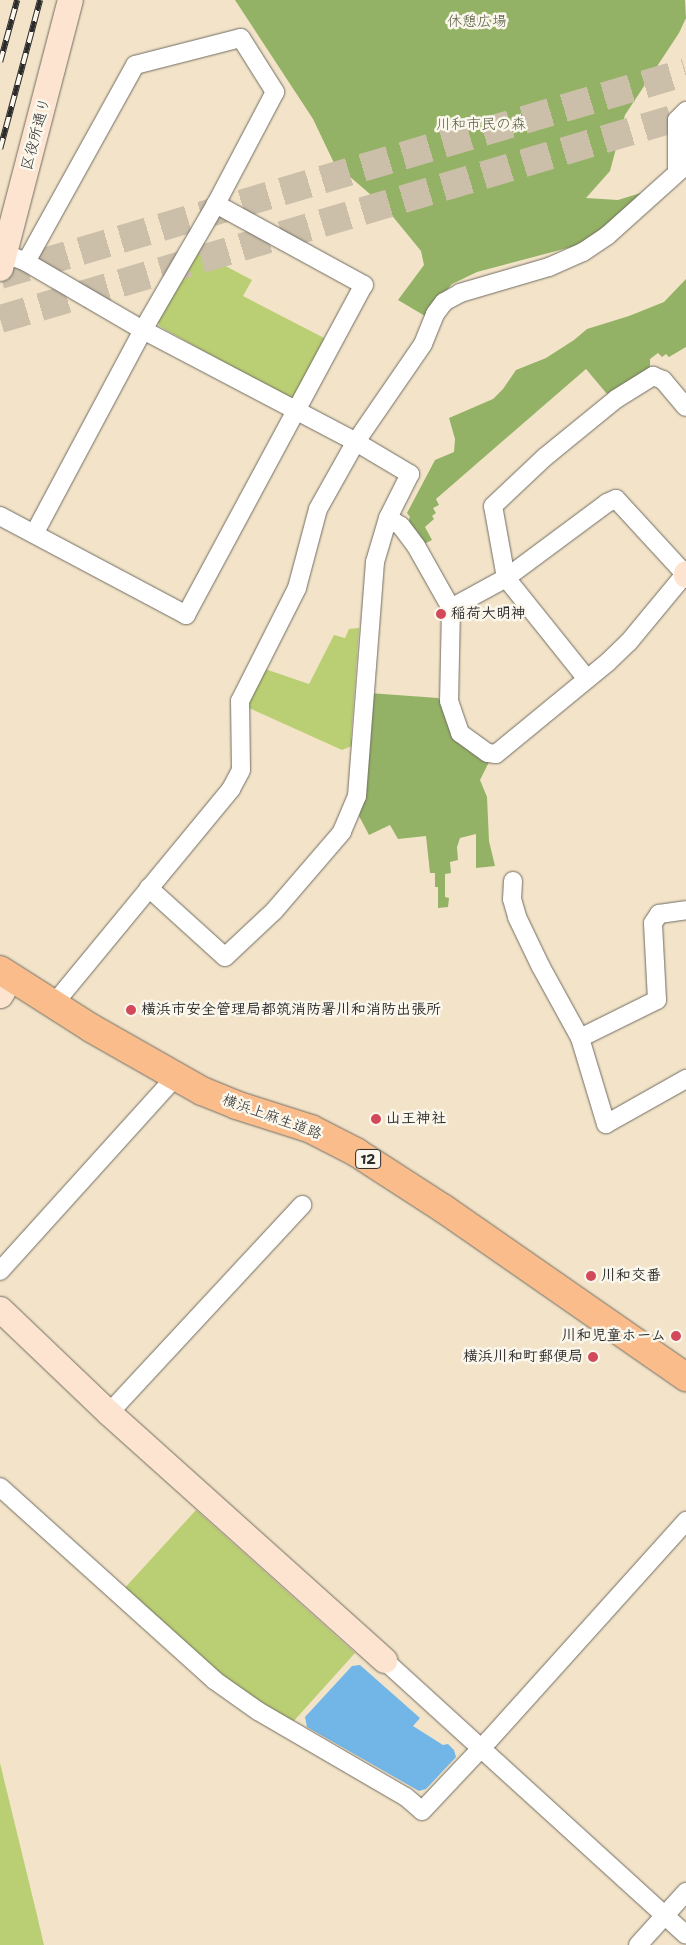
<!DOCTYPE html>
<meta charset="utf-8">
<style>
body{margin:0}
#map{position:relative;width:686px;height:1945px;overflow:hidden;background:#f3e4c9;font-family:"Shantell Sans","Klee One",sans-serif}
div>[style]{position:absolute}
.green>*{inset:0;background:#bacf73}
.forest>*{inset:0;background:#93b265}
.water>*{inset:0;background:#71b6e7}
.highway-tunnel>*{height:28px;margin-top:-14px;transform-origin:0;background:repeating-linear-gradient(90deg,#cbbfa9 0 28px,transparent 0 42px)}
.roads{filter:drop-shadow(0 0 1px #716c62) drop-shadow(0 0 1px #716c62)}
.street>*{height:18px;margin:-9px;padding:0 9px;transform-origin:9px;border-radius:9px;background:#fff}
.secondary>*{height:25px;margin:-12.5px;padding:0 12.5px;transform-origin:12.5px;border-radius:12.5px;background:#fde4d0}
.primary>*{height:28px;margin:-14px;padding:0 14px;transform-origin:14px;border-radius:14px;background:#f9bc8a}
.rail>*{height:5.5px;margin-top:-2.75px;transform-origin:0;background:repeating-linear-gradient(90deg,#fbf7ec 0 11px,#2b2b2b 0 22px);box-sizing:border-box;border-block:1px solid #2b2b2b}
.dots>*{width:14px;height:14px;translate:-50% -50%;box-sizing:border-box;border:2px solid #fbf7ec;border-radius:50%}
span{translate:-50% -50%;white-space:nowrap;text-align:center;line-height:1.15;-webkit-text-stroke:5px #fbf7ec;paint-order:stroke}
.shield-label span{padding:1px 4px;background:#fbf7ec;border:1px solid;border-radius:4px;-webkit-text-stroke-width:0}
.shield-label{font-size:14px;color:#2b2b2b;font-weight:700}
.park-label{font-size:15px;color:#565c41}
.street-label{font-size:15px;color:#2b2b2b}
.poi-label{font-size:15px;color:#2b2b2b;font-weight:700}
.left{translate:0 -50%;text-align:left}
.right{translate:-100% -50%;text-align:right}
</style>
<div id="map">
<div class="green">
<div style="clip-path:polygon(195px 250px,252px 280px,243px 296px,328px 340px,298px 395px,287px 398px,159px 326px,157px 318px)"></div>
<div style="clip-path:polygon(359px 628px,351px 738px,354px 745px,342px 750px,247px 707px,265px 669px,309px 684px,334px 635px,345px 638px,349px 629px)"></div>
<div style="clip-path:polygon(196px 1510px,355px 1653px,292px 1723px,239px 1690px,122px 1591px)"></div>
<div style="clip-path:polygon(0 1763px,36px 1911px,44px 1945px,0 1945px)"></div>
</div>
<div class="forest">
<div style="clip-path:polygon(235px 0,685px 0,686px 18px,679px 33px,625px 115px,610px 171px,586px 198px,618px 200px,644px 192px,604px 230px,575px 246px,477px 272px,452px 284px,425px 316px,398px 300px,424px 265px,421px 251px,385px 207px,334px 163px,313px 119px)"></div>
<div style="clip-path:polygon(686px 279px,686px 347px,669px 357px,666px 354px,662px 357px,658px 353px,650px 359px,650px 370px,607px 394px,586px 369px,436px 499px,439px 505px,433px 508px,436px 513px,432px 516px,434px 519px,425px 527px,432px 540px,424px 544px,417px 531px,408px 522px,410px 517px,407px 513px,435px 460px,454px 452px,455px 439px,449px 418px,493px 399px,503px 389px,516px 370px,546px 358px,574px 340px,587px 329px,629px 316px,664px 302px)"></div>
<div style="clip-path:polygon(369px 693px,438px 698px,491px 758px,480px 780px,487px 797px,489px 841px,495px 866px,476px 868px,476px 834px,460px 838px,457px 847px,458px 860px,450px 862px,451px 873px,445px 874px,445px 897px,449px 898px,448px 907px,438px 908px,438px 887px,435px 887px,435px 873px,430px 873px,426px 836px,398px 839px,390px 825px,369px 835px,359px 816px,363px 802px)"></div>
</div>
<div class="water">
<div style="clip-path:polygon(360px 1665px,420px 1718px,413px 1726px,443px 1745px,448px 1744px,454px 1750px,456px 1757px,426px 1789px,419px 1791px,307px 1727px,305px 1717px,352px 1666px)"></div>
</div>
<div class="highway-tunnel">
<div style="left:0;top:275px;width:715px;rotate:-16.48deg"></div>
<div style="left:0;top:319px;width:716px;rotate:-16.56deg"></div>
</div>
<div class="roads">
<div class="street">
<div style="left:677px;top:171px;width:51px;rotate:-90deg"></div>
<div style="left:677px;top:120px;width:13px;rotate:-45deg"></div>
<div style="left:3px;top:253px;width:25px;rotate:21deg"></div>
<div style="left:26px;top:262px;width:135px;rotate:30.2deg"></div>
<div style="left:143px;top:330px;width:241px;rotate:27.7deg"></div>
<div style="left:356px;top:442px;width:63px;rotate:30.7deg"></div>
<div style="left:410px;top:474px;width:49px;rotate:116.6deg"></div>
<div style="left:388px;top:518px;width:46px;rotate:106.5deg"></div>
<div style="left:375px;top:562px;width:235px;rotate:94.4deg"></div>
<div style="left:357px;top:796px;width:39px;rotate:113deg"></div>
<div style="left:342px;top:832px;width:104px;rotate:130.7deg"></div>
<div style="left:274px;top:911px;width:67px;rotate:136.8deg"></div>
<div style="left:225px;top:957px;width:103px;rotate:-137.8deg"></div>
<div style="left:26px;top:262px;width:225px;rotate:-61deg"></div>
<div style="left:135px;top:65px;width:109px;rotate:-14.3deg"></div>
<div style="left:241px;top:38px;width:64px;rotate:57.8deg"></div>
<div style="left:275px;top:92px;width:127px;rotate:117.8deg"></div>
<div style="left:216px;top:204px;width:146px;rotate:120.1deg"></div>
<div style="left:143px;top:330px;width:231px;rotate:118.1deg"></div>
<div style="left:0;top:516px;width:211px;rotate:28deg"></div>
<div style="left:186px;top:615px;width:375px;rotate:-61.7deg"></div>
<div style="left:364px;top:285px;width:169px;rotate:-151.3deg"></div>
<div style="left:388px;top:518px;width:15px;rotate:32deg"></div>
<div style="left:401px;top:526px;width:25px;rotate:53deg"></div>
<div style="left:416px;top:546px;width:71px;rotate:60.6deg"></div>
<div style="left:451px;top:608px;width:93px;rotate:91.2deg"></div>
<div style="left:449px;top:701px;width:34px;rotate:71deg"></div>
<div style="left:460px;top:733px;width:34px;rotate:36deg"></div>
<div style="left:488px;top:753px;width:8px;rotate:7deg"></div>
<div style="left:496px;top:754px;width:145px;rotate:-39.4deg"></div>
<div style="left:608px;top:662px;width:28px;rotate:-44deg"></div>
<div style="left:628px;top:643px;width:89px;rotate:-50.4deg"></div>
<div style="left:685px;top:574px;width:102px;rotate:-132.6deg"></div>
<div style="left:616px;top:499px;width:10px;rotate:156deg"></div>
<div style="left:607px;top:503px;width:126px;rotate:143.4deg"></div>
<div style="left:506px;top:578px;width:63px;rotate:151.4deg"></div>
<div style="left:587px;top:679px;width:129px;rotate:-128.7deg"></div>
<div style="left:506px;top:578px;width:73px;rotate:-100.2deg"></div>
<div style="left:493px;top:506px;width:71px;rotate:-43.3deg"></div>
<div style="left:545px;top:457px;width:92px;rotate:-39.2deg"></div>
<div style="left:616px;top:399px;width:44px;rotate:-31.9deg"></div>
<div style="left:653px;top:376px;width:11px;rotate:22deg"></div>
<div style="left:663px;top:380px;width:35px;rotate:50deg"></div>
<div style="left:513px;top:881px;width:18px;rotate:93deg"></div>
<div style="left:512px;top:899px;width:19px;rotate:74deg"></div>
<div style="left:517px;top:917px;width:55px;rotate:64.4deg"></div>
<div style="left:541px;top:967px;width:81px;rotate:61.2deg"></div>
<div style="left:580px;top:1038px;width:90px;rotate:73.2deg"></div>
<div style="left:606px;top:1124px;width:92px;rotate:-29.4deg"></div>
<div style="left:53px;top:1005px;width:280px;rotate:-50.5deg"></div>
<div style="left:231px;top:789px;width:21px;rotate:-62deg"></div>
<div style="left:241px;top:770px;width:69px;rotate:-90.8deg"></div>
<div style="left:240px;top:701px;width:127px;rotate:-63.2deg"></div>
<div style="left:297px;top:588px;width:82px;rotate:-75.1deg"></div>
<div style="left:318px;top:509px;width:76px;rotate:-60.7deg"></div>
<div style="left:355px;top:443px;width:120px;rotate:-55.5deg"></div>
<div style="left:423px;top:344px;width:32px;rotate:-68deg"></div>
<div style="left:435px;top:314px;width:15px;rotate:-53deg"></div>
<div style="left:444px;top:302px;width:18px;rotate:-29deg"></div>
<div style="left:460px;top:293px;width:93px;rotate:-16.3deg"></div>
<div style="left:549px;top:267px;width:37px;rotate:-24deg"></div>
<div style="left:583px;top:252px;width:30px;rotate:-34deg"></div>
<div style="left:608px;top:235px;width:105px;rotate:-41.9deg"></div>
<div style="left:580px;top:1038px;width:86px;rotate:-26.3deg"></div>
<div style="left:657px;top:1000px;width:77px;rotate:-93deg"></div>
<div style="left:653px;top:923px;width:11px;rotate:-56deg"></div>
<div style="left:659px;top:914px;width:27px;rotate:-8deg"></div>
<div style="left:0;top:1271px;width:261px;rotate:-47.9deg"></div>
<div style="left:109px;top:1413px;width:284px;rotate:-47.1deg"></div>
<div style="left:0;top:1487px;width:288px;rotate:42deg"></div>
<div style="left:214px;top:1680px;width:54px;rotate:35.2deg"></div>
<div style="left:258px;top:1711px;width:171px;rotate:30.2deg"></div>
<div style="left:406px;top:1797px;width:21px;rotate:41deg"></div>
<div style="left:422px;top:1811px;width:98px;rotate:-46.7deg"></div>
<div style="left:489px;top:1740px;width:295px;rotate:-48deg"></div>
<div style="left:384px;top:1660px;width:408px;rotate:42.3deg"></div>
<div style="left:638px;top:1945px;width:72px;rotate:-47.8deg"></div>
</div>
<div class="secondary">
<div style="left:0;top:268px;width:277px;rotate:-75.4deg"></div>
<div style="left:686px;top:573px;width:2px;rotate:90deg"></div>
<div style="left:0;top:995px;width:21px;rotate:-59deg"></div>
<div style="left:0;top:1309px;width:151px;rotate:43.7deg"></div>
<div style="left:109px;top:1413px;width:370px;rotate:41.9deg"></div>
</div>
<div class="primary">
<div style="left:0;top:970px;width:108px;rotate:32.5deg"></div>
<div style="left:91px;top:1028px;width:128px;rotate:29.6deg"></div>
<div style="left:202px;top:1091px;width:37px;rotate:22deg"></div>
<div style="left:236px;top:1105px;width:79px;rotate:17.7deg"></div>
<div style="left:311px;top:1129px;width:51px;rotate:27.1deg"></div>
<div style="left:356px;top:1152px;width:105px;rotate:32.9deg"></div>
<div style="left:444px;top:1209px;width:295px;rotate:34.8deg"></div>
</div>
</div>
<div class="rail">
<div style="left:0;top:62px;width:64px;rotate:-74.7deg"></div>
<div style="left:0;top:149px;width:154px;rotate:-75deg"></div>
</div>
<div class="dots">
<div style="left:441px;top:614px;background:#d1495b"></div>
<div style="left:131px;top:1010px;background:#d1495b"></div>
<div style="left:376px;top:1119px;background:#d1495b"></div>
<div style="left:591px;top:1276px;background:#d1495b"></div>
<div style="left:676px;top:1336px;background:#d1495b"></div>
<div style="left:593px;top:1357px;background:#d1495b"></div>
</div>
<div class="shield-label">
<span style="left:368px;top:1159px">12</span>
</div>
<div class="park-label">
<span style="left:477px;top:22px">休憩広場</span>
<span style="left:481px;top:125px">川和市民の森</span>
</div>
<div class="street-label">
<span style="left:36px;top:134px;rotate:-75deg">区役所通り</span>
<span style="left:272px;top:1117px;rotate:20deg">横浜上麻生道路</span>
</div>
<div class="poi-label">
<span class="left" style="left:451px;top:614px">稲荷大明神</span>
<span class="left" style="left:141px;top:1010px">横浜市安全管理局都筑消防署川和消防出張所</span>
<span class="left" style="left:386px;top:1119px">山王神社</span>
<span class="left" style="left:601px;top:1276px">川和交番</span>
<span class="right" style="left:666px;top:1336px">川和児童ホーム</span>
<span class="right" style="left:583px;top:1357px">横浜川和町郵便局</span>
</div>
</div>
